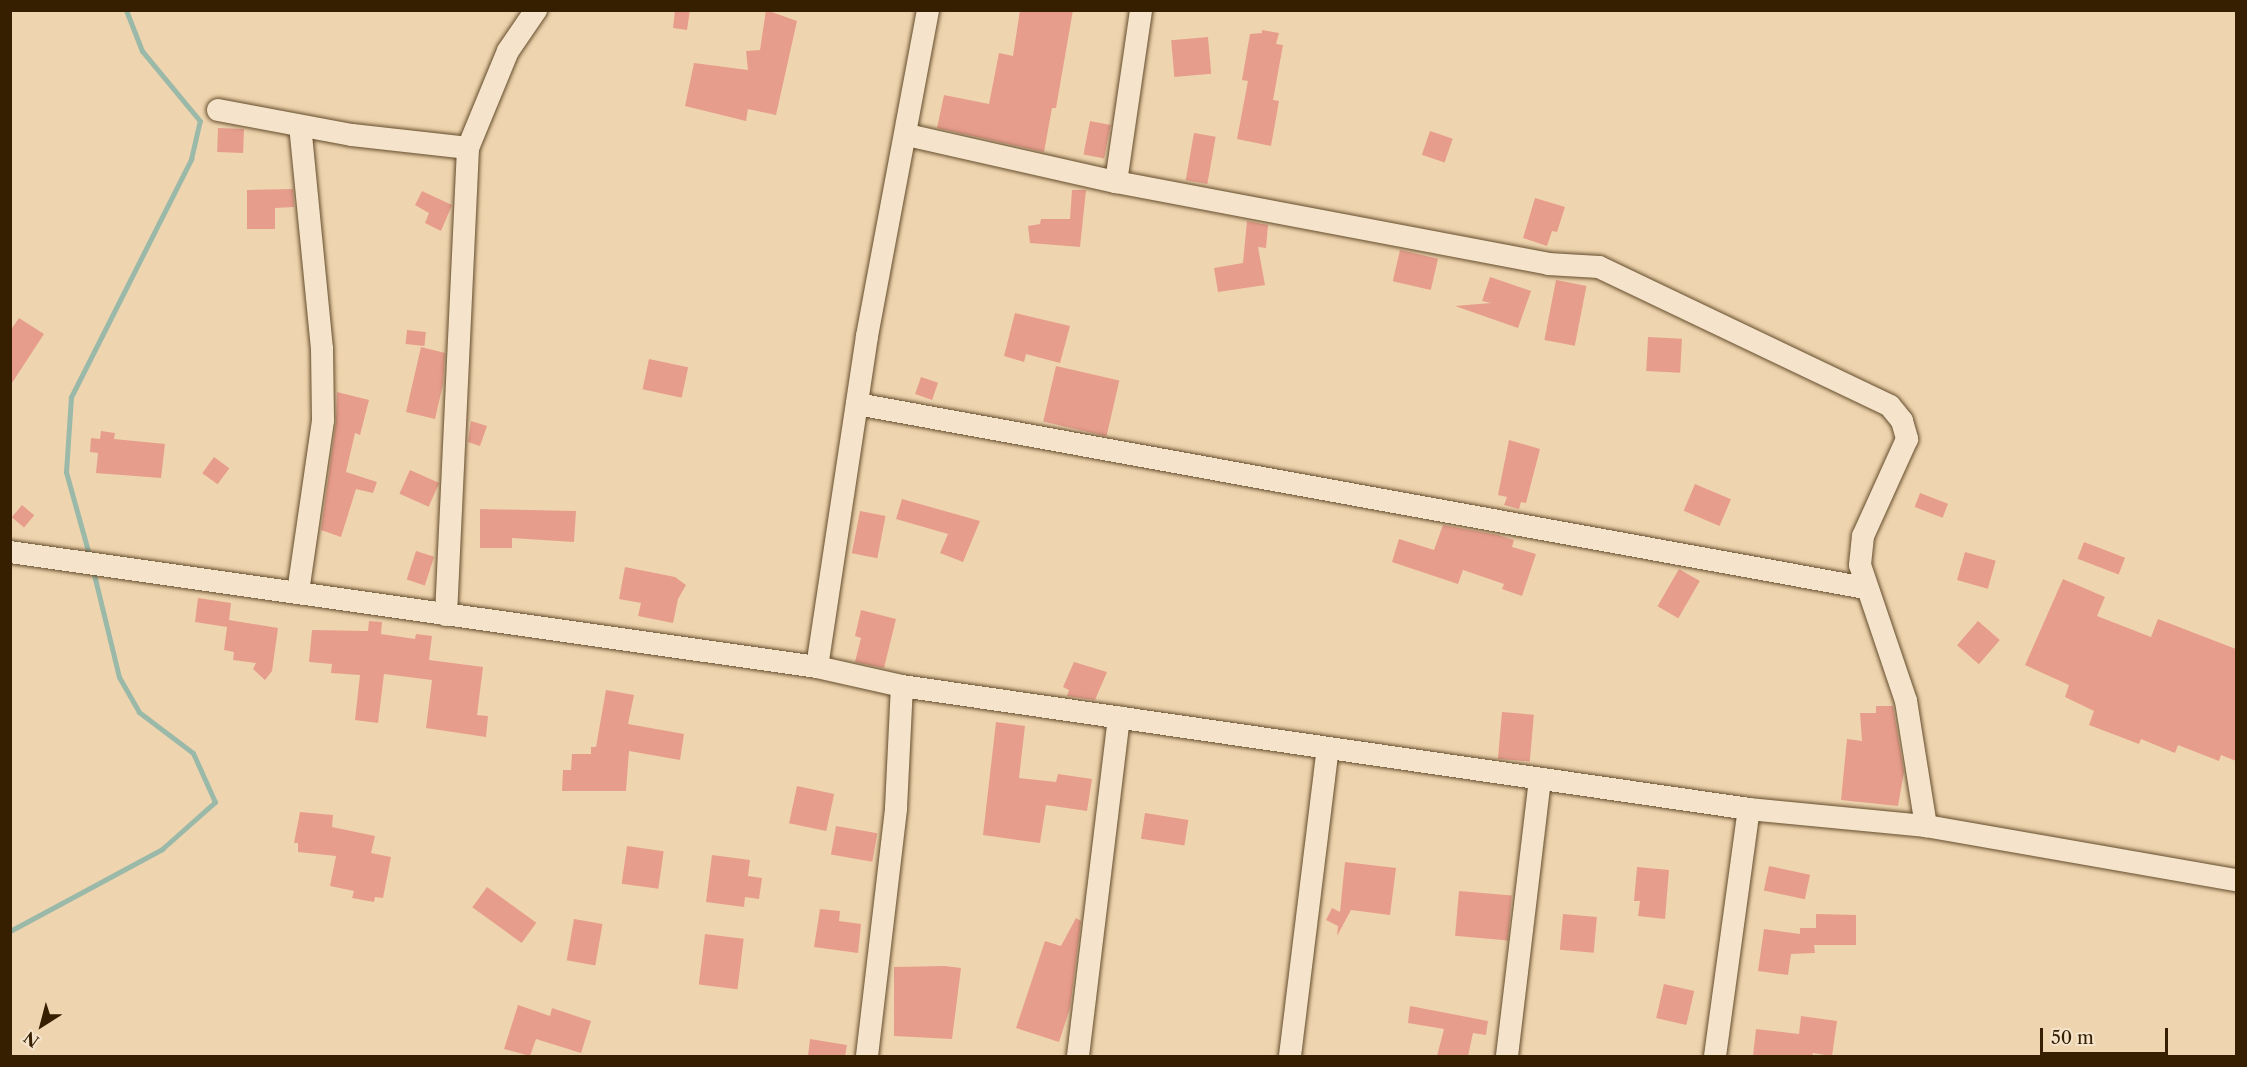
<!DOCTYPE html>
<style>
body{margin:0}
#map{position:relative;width:2247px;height:1067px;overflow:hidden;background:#efd5af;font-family:"Libre Caslon Text",serif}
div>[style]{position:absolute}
.stream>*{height:5px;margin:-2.5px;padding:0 2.5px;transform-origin:2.5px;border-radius:2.5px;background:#9ab9a9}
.building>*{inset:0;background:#e79d8c;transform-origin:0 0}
.roads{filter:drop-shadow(0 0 2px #644c2c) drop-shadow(0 0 2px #644c2c)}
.minor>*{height:22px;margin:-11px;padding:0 11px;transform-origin:11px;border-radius:11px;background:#f5e4cb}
span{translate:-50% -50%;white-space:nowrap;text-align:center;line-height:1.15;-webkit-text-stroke:4.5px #f5e4cb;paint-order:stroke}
.frame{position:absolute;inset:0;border:12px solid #351f00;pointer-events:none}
.north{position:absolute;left:12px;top:995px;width:60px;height:60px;-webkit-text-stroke:4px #f5e4cb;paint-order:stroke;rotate:216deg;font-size:16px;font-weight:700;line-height:24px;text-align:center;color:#351f00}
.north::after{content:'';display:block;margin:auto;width:21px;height:27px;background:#351f00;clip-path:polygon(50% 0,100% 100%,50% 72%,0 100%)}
.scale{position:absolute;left:2040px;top:1028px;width:128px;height:27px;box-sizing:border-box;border:3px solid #351f00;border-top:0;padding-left:8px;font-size:18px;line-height:21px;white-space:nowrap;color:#351f00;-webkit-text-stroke:4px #f5e4cb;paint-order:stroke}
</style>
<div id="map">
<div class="stream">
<div style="left:90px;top:558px;width:89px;rotate:-105.6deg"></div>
<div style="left:66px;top:472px;width:75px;rotate:-86.2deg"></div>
<div style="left:71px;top:397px;width:267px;rotate:-63.2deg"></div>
<div style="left:191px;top:159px;width:39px;rotate:-77deg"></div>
<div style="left:200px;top:121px;width:91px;rotate:-129.6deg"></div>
<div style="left:142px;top:51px;width:44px;rotate:-111.3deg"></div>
<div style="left:10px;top:931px;width:173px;rotate:-28.3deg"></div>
<div style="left:162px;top:849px;width:71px;rotate:-41.6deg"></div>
<div style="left:215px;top:802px;width:54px;rotate:-114.2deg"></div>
<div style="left:193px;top:753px;width:68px;rotate:-142.8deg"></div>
<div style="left:139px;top:712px;width:40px;rotate:-119.7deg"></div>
<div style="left:119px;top:677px;width:110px;rotate:-103.7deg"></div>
</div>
<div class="building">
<div style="clip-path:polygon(675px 10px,690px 10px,687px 30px,673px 28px)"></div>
<div style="clip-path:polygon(766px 10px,797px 21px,776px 115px,748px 109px,746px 121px,685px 106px,694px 63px,748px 70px,746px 51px,760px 50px)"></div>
<div style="clip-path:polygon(1020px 10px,1073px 10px,1056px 108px,1052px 108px,1044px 152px,937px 128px,944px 95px,989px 104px,999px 53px,1013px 56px)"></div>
<div style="clip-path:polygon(1262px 30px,1279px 33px,1276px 44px,1283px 45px,1273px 100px,1279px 101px,1271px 146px,1237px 139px,1248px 81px,1242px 80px,1250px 34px,1262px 33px)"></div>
<div style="left:1208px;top:37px;width:37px;height:37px;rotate:85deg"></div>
<div style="left:1090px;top:121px;width:21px;height:34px;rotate:11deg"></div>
<div style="left:218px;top:128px;width:26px;height:24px;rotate:2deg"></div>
<div style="left:1430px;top:131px;width:24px;height:25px;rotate:19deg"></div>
<div style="left:1194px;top:133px;width:22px;height:48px;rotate:10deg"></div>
<div style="clip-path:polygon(293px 189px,294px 207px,275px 208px,275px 229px,247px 229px,247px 190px)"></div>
<div style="clip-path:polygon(1072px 190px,1086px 190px,1080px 247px,1030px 243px,1028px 226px,1040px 224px,1041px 219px,1070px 219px)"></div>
<div style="clip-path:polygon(422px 191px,452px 205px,441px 231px,425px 223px,429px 213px,415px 205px)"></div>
<div style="clip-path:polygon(1535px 198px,1565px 207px,1557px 232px,1552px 231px,1547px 246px,1523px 238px)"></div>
<div style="clip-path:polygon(1247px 221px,1268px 225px,1266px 248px,1258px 247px,1265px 285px,1218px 292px,1214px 268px,1243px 263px)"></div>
<div style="left:1400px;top:250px;width:39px;height:32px;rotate:13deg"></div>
<div style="clip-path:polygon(1490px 277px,1531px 291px,1518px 328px,1455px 306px,1491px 303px,1482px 301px)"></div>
<div style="left:1556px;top:280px;width:31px;height:61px;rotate:11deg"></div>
<div style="clip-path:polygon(1015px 313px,1070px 326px,1060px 363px,1026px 354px,1024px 362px,1004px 356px)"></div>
<div style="clip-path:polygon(19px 318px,44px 334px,10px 386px,10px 331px)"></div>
<div style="left:407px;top:330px;width:19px;height:14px;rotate:6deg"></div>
<div style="left:1648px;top:337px;width:34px;height:34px;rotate:3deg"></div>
<div style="clip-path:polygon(421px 347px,445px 353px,443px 384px,435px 419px,406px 412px)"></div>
<div style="left:649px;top:359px;width:40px;height:31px;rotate:12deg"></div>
<div style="left:1056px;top:366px;width:65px;height:57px;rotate:13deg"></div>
<div style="left:921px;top:377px;width:18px;height:18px;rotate:19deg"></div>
<div style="clip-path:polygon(337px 392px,369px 400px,360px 435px,355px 433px,346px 472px,377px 482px,373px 493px,356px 489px,341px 537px,321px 530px,336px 422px)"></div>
<div style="clip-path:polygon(471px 421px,487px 426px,480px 446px,468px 442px)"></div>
<div style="clip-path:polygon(101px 431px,115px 433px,114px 439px,165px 444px,161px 478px,96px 473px,98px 453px,90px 452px,91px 438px,100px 439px)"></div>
<div style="clip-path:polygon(1509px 440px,1540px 449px,1526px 503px,1521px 502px,1519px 509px,1504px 505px,1507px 497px,1498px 495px)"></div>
<div style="left:214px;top:457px;width:19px;height:20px;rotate:36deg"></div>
<div style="left:410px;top:470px;width:32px;height:26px;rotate:24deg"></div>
<div style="left:1695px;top:484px;width:39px;height:29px;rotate:23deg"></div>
<div style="left:1920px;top:493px;width:30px;height:15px;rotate:21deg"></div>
<div style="clip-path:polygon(902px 499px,980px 521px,963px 562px,940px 553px,948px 534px,896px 519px)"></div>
<div style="left:22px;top:505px;width:16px;height:16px;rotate:40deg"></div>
<div style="clip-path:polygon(480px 509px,576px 511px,574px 542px,512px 538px,512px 548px,480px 548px)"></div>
<div style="left:860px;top:511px;width:26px;height:43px;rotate:11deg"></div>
<div style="clip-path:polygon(1443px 525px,1498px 535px,1514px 540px,1512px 547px,1536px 554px,1522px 596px,1502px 589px,1504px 584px,1463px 570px,1458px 584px,1392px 562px,1399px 539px,1434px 550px)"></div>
<div style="left:2084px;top:542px;width:44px;height:18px;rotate:21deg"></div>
<div style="left:416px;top:551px;width:19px;height:30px;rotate:18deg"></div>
<div style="left:1965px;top:552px;width:32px;height:29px;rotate:16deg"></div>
<div style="clip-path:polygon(625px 567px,675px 577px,686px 585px,678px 599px,673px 623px,638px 616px,641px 603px,619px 599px)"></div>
<div style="left:1679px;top:569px;width:24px;height:43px;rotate:30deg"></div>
<div style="clip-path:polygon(2063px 579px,2105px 597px,2097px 616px,2151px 637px,2158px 619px,2236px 649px,2236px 761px,2221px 755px,2219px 761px,2178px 745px,2175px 753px,2141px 739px,2139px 744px,2089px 725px,2094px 711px,2065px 697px,2069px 685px,2025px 665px)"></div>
<div style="clip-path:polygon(198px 598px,231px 603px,229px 620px,278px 628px,272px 671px,265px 680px,253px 669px,256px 663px,233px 660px,234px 652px,224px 650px,227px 627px,195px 622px)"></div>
<div style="clip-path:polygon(861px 610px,896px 619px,884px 668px,855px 662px,861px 638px,855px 636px)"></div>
<div style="clip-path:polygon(369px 621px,382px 622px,381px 634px,415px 639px,416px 634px,432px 636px,429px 660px,483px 667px,477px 715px,488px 716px,486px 737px,426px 728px,432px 680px,384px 674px,378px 723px,355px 720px,360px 675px,331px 673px,332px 664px,309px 662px,312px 630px,368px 631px)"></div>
<div style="left:1978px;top:621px;width:29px;height:32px;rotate:41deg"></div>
<div style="clip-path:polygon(1074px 662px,1107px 672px,1095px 700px,1067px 696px,1069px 690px,1063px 687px)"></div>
<div style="clip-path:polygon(606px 690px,634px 695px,628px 724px,684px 734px,680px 760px,629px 751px,626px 791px,562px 791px,563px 770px,571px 770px,572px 754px,591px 754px,591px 747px,596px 747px)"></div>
<div style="clip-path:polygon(1876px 706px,1893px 706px,1904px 772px,1898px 806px,1841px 800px,1847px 739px,1862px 741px,1860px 713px,1876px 713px)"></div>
<div style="left:1502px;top:712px;width:32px;height:47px;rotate:5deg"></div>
<div style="clip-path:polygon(996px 722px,1025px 726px,1019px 778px,1056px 782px,1058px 774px,1092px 779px,1087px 811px,1046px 805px,1040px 843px,983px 835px)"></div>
<div style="left:797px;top:786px;width:38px;height:38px;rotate:12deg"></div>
<div style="clip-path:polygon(300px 812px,333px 815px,332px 827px,375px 836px,371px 853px,391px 857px,383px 898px,375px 897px,374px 902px,352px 898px,354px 891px,330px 886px,336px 856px,298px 852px,298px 843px,294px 843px)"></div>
<div style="left:1145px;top:813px;width:44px;height:26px;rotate:9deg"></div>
<div style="left:836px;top:826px;width:42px;height:29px;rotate:10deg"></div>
<div style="left:627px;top:846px;width:37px;height:38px;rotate:8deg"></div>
<div style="clip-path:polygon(712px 855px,750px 860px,748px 876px,762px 878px,759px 899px,745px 897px,744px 907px,706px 902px)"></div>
<div style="clip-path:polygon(1345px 862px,1396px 868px,1390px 915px,1351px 910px,1337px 936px,1338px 926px,1326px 920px,1332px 908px,1340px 912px)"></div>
<div style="left:1769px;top:866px;width:42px;height:25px;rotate:12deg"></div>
<div style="clip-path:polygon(1637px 867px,1669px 870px,1665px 919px,1638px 916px,1640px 901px,1634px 901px)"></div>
<div style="left:487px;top:887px;width:61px;height:25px;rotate:36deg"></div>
<div style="left:1459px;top:891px;width:53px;height:45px;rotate:5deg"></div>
<div style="clip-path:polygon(820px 909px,840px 911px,839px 921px,861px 924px,858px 953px,814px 947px)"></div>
<div style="left:1563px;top:914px;width:34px;height:36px;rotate:5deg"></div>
<div style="clip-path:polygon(1816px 914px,1856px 915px,1856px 945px,1814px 945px,1815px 953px,1791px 954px,1788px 975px,1758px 971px,1764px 929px,1800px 934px,1800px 928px,1816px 928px)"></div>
<div style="clip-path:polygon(1076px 918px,1081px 921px,1070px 1008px,1059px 1042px,1016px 1028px,1045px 941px,1061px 946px)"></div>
<div style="left:574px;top:919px;width:29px;height:42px;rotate:10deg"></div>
<div style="left:705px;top:934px;width:39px;height:51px;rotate:7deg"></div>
<div style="clip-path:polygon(945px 966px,961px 968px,952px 1039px,894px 1036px,894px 967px)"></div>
<div style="left:1664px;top:984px;width:31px;height:35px;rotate:13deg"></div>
<div style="clip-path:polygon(518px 1005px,550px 1016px,552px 1008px,591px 1021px,581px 1053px,536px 1039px,530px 1056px,504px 1049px)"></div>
<div style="clip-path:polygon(1410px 1006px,1488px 1021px,1486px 1035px,1473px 1033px,1468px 1056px,1437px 1056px,1444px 1029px,1408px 1023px)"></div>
<div style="clip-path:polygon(1801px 1016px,1837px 1021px,1832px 1056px,1813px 1053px,1812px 1056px,1753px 1056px,1756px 1029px,1799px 1034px)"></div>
<div style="clip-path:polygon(810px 1039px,847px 1045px,845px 1056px,808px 1056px)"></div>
</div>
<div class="roads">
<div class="minor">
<div style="left:218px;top:110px;width:136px;rotate:10.6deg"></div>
<div style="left:352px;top:135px;width:117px;rotate:6.4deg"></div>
<div style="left:907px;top:135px;width:214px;rotate:12.7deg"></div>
<div style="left:1116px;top:182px;width:174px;rotate:-81.7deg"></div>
<div style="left:1116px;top:182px;width:440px;rotate:10.7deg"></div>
<div style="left:1548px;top:264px;width:51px;rotate:3.4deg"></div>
<div style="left:1599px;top:267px;width:322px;rotate:25.5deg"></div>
<div style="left:1890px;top:406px;width:19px;rotate:51deg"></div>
<div style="left:1902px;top:421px;width:19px;rotate:74deg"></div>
<div style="left:1907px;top:439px;width:107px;rotate:114.4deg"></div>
<div style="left:1863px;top:536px;width:29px;rotate:96deg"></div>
<div style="left:1860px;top:565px;width:144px;rotate:71.3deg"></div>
<div style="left:1906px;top:701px;width:127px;rotate:80.9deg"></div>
<div style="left:857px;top:404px;width:1025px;rotate:10.34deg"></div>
<div style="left:10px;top:552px;width:815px;rotate:8.11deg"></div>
<div style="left:817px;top:667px;width:87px;rotate:12.6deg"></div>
<div style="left:902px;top:686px;width:856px;rotate:8.26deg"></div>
<div style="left:1749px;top:809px;width:178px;rotate:5.5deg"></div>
<div style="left:1926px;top:826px;width:315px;rotate:9.9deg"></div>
<div style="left:298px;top:592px;width:174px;rotate:-81.7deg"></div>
<div style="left:323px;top:420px;width:71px;rotate:-90.8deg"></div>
<div style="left:322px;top:349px;width:224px;rotate:-95.6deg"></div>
<div style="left:446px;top:615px;width:468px;rotate:-87.3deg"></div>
<div style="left:468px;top:148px;width:105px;rotate:-67.6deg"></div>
<div style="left:508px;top:51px;width:50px;rotate:-55.7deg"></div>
<div style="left:817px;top:667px;width:335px;rotate:-81.4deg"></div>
<div style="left:867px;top:336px;width:332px;rotate:-79.4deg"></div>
<div style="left:867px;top:1056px;width:250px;rotate:-83.3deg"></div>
<div style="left:896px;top:808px;width:122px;rotate:-87.2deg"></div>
<div style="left:1078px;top:1056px;width:341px;rotate:-83.1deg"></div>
<div style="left:1290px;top:1056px;width:310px;rotate:-83deg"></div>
<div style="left:1507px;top:1056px;width:279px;rotate:-83.2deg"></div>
<div style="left:1715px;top:1056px;width:249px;rotate:-82.2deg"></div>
</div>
</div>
<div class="frame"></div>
<div class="north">N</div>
<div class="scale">50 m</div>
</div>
